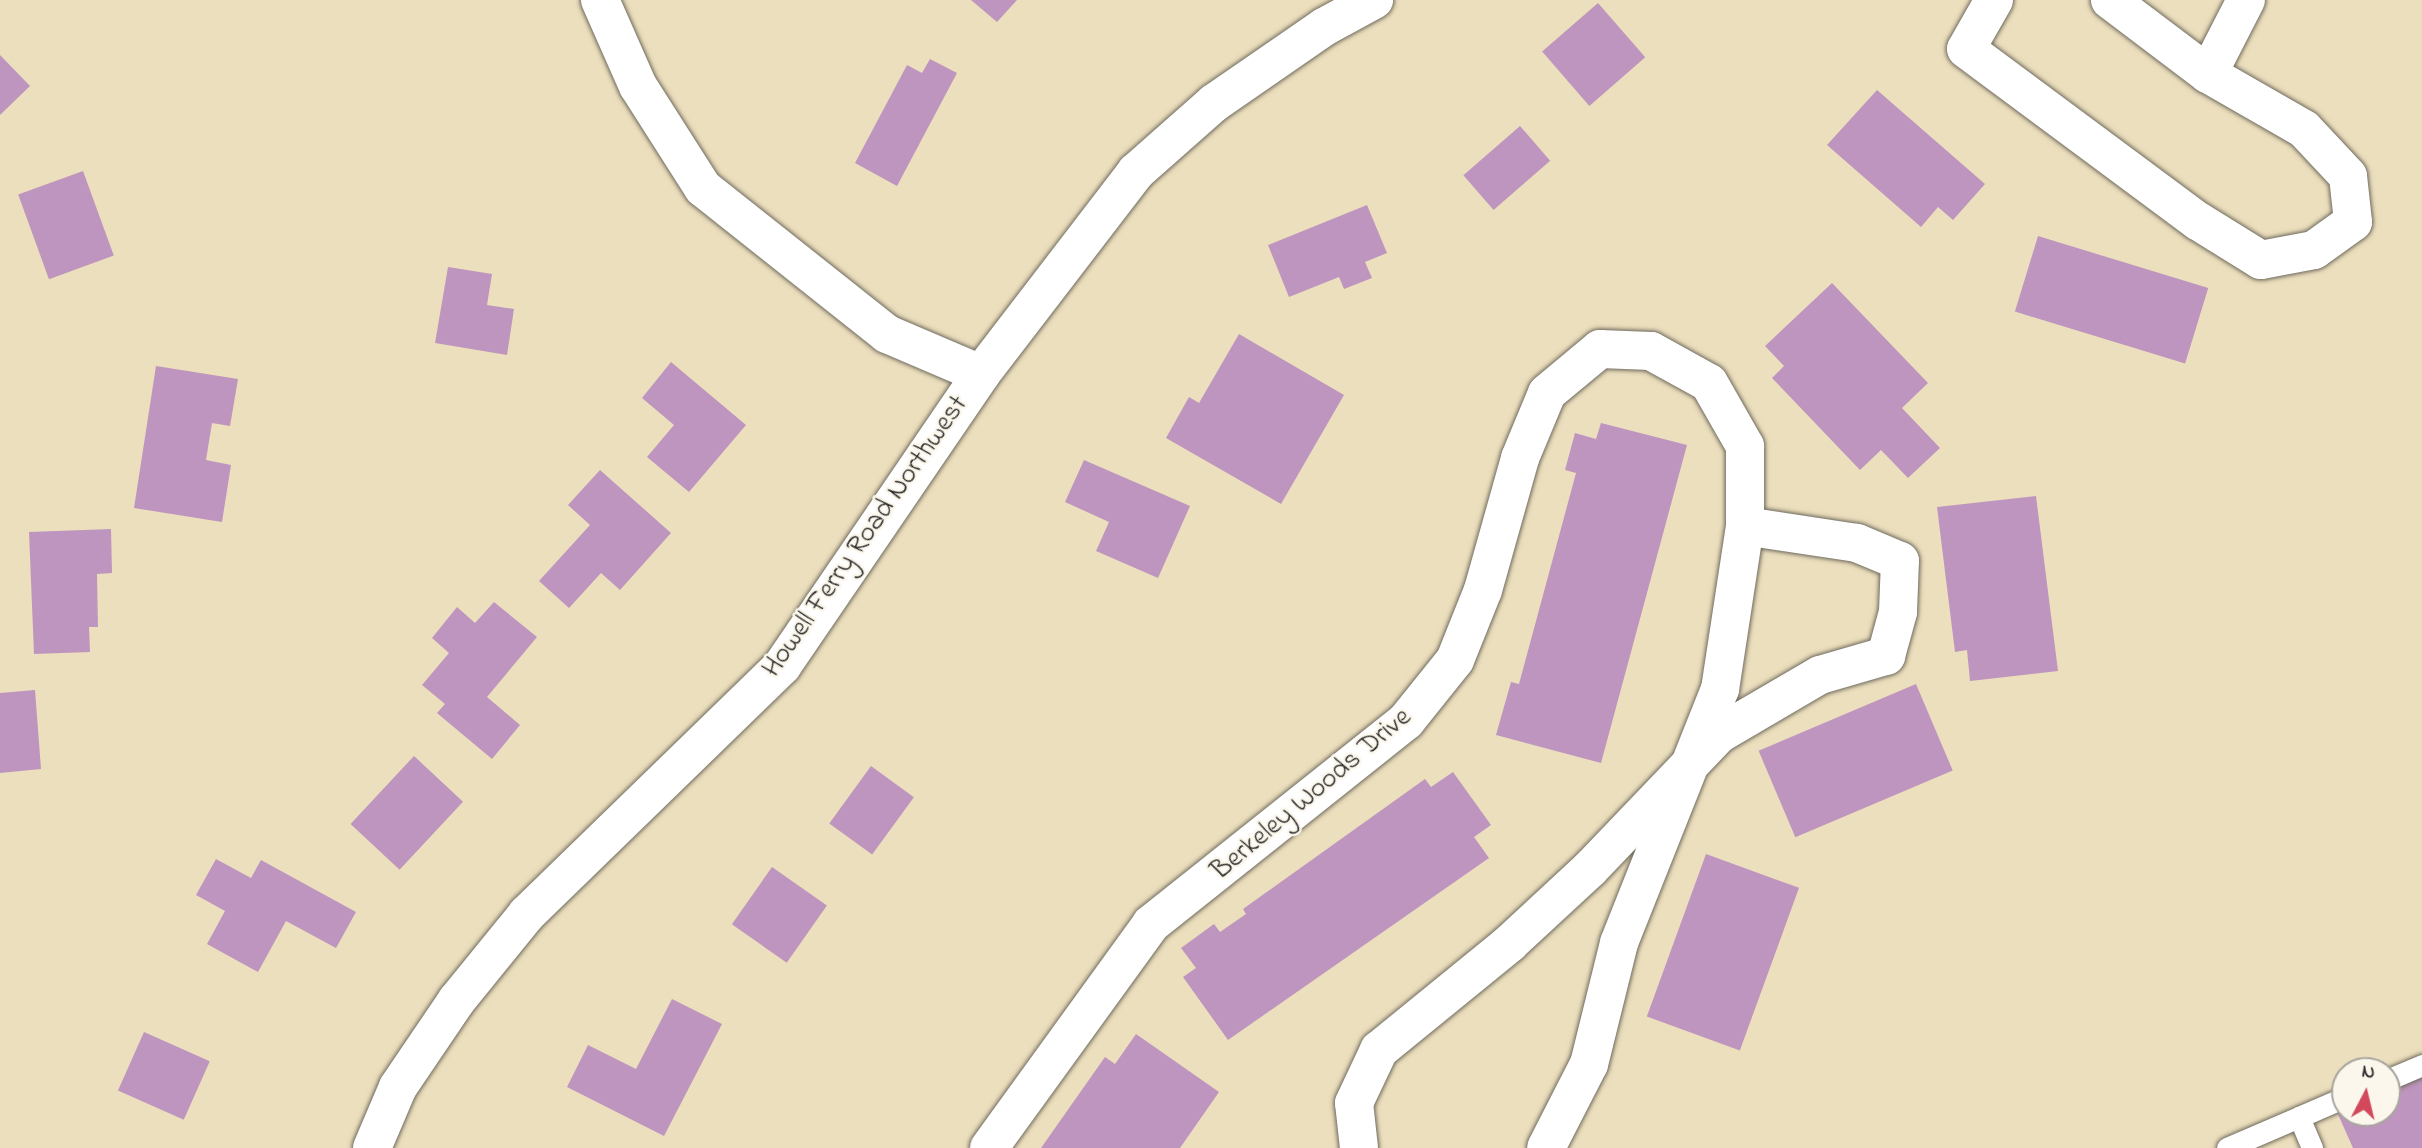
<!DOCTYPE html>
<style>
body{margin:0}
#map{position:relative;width:2422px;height:1148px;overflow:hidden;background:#ecdfbd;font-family:"Indie Flower",sans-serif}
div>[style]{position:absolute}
.building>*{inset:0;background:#be95be;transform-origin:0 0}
.roads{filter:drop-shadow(0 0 2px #6f6a5e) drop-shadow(0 0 2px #6f6a5e)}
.lane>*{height:21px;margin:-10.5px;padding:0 10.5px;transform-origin:10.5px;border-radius:10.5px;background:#fff}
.street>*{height:38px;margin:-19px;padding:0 19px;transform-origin:19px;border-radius:19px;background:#fff}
.secondary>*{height:38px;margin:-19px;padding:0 19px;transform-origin:19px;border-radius:19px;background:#fff}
span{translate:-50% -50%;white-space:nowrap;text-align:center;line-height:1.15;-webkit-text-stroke:5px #fbf7ec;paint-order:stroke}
.street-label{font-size:28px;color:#2b2b2b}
.north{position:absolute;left:2331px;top:1057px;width:70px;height:70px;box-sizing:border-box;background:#fbf7ec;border:2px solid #a8a59f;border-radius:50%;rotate:7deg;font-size:19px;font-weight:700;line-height:28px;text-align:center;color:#2b2b2b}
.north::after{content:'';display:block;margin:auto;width:24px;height:32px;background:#d1495b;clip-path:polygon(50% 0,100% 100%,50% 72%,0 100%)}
</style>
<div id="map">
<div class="building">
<div style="clip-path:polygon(971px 0,1017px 0,997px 22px)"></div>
<div style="left:1598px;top:3px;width:72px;height:74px;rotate:49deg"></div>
<div style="clip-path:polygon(0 55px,30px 86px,0 115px)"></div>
<div style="clip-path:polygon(930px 59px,957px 73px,897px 186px,855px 163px,907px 65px,922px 73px)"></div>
<div style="clip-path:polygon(1877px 90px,1985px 184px,1953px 220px,1938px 207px,1921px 227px,1827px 145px)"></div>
<div style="left:1520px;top:126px;width:46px;height:75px;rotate:49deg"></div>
<div style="left:83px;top:171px;width:90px;height:69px;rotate:70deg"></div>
<div style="clip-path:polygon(1367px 205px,1387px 253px,1365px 262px,1372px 278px,1344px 289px,1339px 277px,1289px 297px,1268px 245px)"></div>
<div style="left:2038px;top:236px;width:178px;height:79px;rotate:17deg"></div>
<div style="clip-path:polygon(448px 267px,492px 274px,487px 305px,514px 309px,507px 355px,435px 343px)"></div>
<div style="clip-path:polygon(1832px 283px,1928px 383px,1902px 408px,1940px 448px,1908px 478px,1881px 450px,1860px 470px,1772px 378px,1784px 366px,1765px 346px)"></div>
<div style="clip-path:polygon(1239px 334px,1344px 395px,1281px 504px,1166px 438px,1189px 397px,1199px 403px)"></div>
<div style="clip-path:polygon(671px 362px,746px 425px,689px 492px,647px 457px,674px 425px,642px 398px)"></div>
<div style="clip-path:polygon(156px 366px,238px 379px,230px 426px,212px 423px,206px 460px,231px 465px,222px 522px,134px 508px)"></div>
<div style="clip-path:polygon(1601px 423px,1687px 445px,1601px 763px,1496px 735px,1511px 682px,1519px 684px,1576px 473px,1565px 470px,1575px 433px,1596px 439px)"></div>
<div style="clip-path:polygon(1084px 460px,1190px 506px,1158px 578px,1096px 551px,1109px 522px,1065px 502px)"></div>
<div style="clip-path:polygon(600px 470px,671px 533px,620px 590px,601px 573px,569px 608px,539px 581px,590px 525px,568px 505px)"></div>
<div style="clip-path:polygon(2036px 496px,2058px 671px,1970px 681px,1967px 650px,1955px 652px,1937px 507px)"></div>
<div style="clip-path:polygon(111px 529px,112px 573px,97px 574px,98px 627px,89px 627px,90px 652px,34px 654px,29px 532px)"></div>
<div style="clip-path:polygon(494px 602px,537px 637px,487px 697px,520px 725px,492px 759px,437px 713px,445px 704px,422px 685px,449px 653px,432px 638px,457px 607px,475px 623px)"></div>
<div style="left:1916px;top:684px;width:94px;height:171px;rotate:67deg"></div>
<div style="clip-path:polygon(35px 690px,41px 769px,0 773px,0 693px)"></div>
<div style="left:414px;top:756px;width:67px;height:93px;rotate:43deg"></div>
<div style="left:871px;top:766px;width:53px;height:71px;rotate:36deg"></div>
<div style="clip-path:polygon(1453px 772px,1491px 825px,1474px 837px,1489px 858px,1228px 1040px,1183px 977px,1196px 968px,1181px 948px,1214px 924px,1220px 932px,1246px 914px,1243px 909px,1425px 779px,1431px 787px)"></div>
<div style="left:1706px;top:854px;width:99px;height:173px;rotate:20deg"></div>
<div style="clip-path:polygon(216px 859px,251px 878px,261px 860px,356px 912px,336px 948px,286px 921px,258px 972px,207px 944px,225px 911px,196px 895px)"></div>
<div style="left:772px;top:867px;width:67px;height:70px;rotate:35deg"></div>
<div style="clip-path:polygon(672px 999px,722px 1024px,664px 1136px,567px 1087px,588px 1045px,636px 1069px)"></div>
<div style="left:144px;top:1032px;width:72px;height:64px;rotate:24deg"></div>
<div style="clip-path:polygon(1136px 1034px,1219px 1092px,1180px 1148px,1041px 1148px,1105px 1057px,1115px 1064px)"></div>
<div style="clip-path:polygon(2422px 1075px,2422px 1148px,2353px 1148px,2337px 1112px,2345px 1108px,2345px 1113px,2387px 1113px,2387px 1090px)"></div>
</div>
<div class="roads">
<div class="lane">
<div style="left:2387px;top:1080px;width:38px;rotate:-23deg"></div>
<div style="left:2299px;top:1117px;width:50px;rotate:-23.5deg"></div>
<div style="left:2227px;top:1148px;width:78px;rotate:-23.3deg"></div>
<div style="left:2299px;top:1117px;width:34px;rotate:67deg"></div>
</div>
<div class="street">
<div style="left:600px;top:0;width:94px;rotate:66.2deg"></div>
<div style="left:638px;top:86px;width:121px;rotate:57.5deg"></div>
<div style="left:703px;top:188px;width:235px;rotate:38.4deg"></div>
<div style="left:887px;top:334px;width:102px;rotate:23.1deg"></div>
<div style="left:1994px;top:0;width:56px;rotate:119.7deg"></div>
<div style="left:1966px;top:49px;width:289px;rotate:36.6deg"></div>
<div style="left:2198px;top:221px;width:74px;rotate:31.8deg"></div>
<div style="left:2261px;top:260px;width:54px;rotate:-10.7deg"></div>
<div style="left:2314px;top:250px;width:48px;rotate:-35.7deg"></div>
<div style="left:2353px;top:222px;width:46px;rotate:-96.2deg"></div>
<div style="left:2348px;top:176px;width:64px;rotate:-133.1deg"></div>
<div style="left:2304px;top:129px;width:111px;rotate:-150.2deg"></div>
<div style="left:2208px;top:74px;width:123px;rotate:-142.9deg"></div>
<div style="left:2208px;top:74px;width:83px;rotate:-62.8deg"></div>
<div style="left:989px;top:1148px;width:276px;rotate:-54.1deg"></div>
<div style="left:1151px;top:924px;width:326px;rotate:-38.5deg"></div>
<div style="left:1406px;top:721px;width:78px;rotate:-51.2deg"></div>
<div style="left:1455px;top:660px;width:75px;rotate:-68.2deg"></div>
<div style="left:1483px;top:590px;width:137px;rotate:-74.3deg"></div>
<div style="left:1520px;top:458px;width:70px;rotate:-67.4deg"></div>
<div style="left:1547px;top:393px;width:69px;rotate:-39.7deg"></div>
<div style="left:1600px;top:349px;width:51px;rotate:2.2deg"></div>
<div style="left:1651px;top:351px;width:66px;rotate:28.9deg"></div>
<div style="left:1709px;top:383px;width:73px;rotate:60.3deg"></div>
<div style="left:1745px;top:446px;width:80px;rotate:90deg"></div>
<div style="left:1745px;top:526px;width:165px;rotate:98.7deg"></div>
<div style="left:1720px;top:689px;width:273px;rotate:111.7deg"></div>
<div style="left:1619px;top:943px;width:125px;rotate:103.9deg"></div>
<div style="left:1589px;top:1064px;width:94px;rotate:117.1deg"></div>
<div style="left:1359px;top:1148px;width:45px;rotate:-96.3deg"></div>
<div style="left:1354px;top:1103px;width:59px;rotate:-64.7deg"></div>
<div style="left:1379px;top:1050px;width:169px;rotate:-39.2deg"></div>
<div style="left:1510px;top:943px;width:109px;rotate:-42.8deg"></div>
<div style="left:1590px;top:869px;width:187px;rotate:-46.3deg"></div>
<div style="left:1719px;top:734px;width:117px;rotate:-30.3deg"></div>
<div style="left:1820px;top:675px;width:69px;rotate:-16.1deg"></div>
<div style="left:1886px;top:656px;width:46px;rotate:-74.7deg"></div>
<div style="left:1898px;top:612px;width:51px;rotate:-87.8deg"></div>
<div style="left:1900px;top:561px;width:47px;rotate:-157.3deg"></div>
<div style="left:1857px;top:543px;width:113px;rotate:-171.4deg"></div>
</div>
<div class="secondary">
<div style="left:372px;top:1148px;width:66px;rotate:-66.9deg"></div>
<div style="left:398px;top:1087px;width:105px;rotate:-55.9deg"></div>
<div style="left:457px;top:1000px;width:111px;rotate:-50.9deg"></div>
<div style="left:527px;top:914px;width:356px;rotate:-44.2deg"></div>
<div style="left:782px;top:666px;width:353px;rotate:-55.7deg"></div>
<div style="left:981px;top:374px;width:255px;rotate:-52.5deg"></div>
<div style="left:1136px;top:172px;width:104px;rotate:-41.5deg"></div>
<div style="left:1214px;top:103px;width:134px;rotate:-34.6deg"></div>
<div style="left:1324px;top:27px;width:57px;rotate:-28.4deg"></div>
</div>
</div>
<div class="street-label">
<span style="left:866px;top:537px;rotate:-55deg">Howell Ferry Road Northwest</span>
<span style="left:1312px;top:795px;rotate:-40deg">Berkeley Woods Drive</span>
</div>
<div class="north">N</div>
</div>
